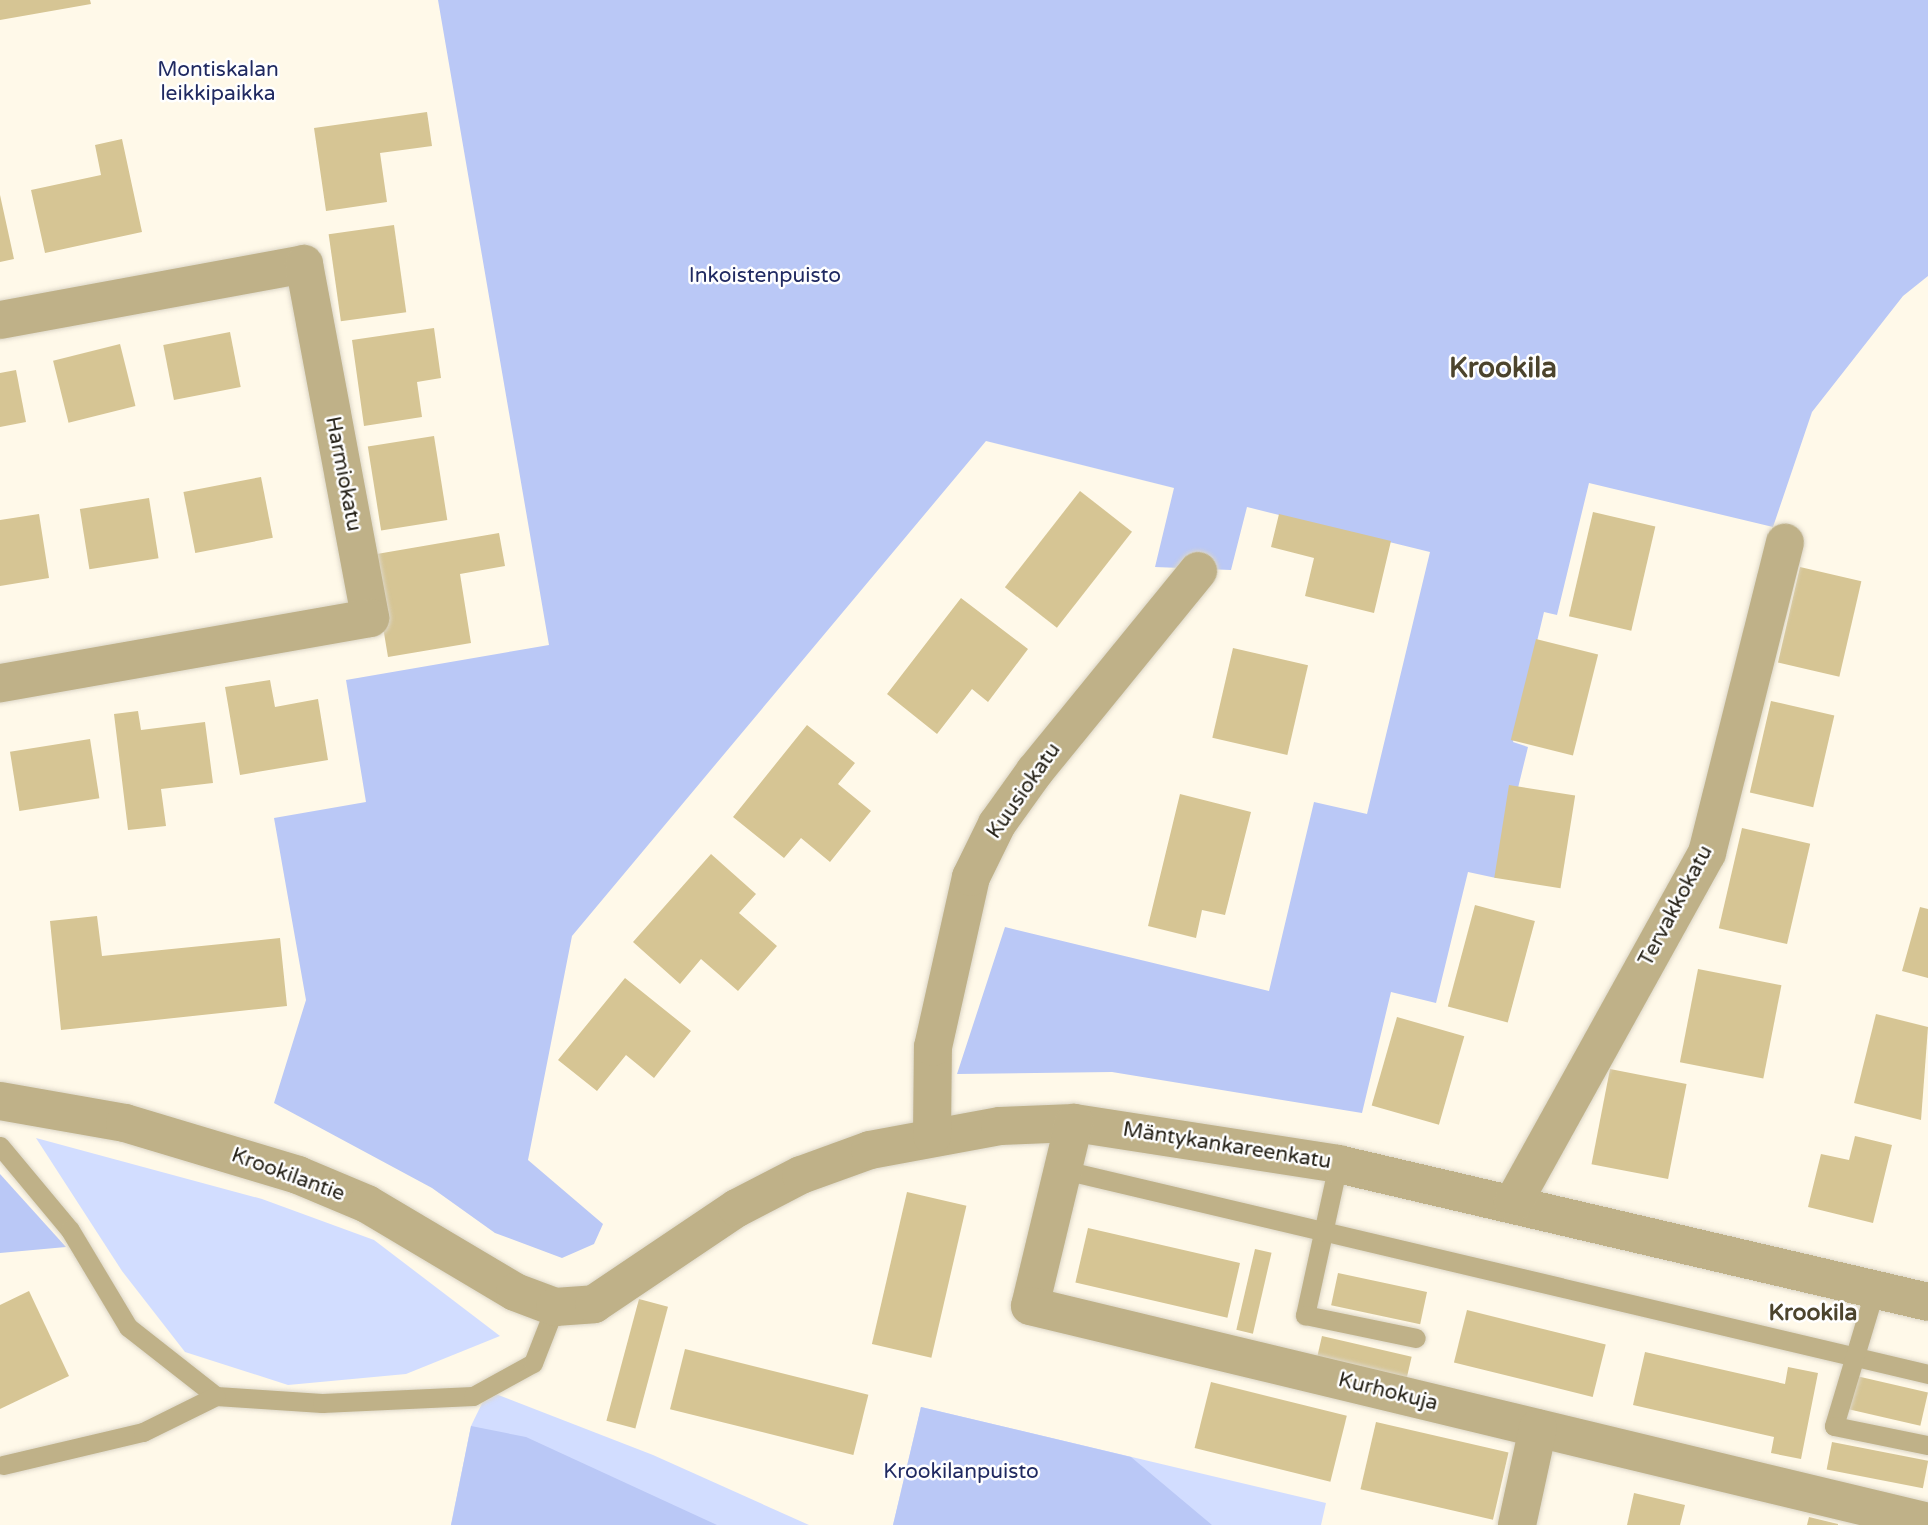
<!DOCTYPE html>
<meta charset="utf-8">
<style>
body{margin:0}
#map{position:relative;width:1928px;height:1525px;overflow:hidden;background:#fff9e9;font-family:"Varela Round",sans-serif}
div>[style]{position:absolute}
.green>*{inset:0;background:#d2ddff}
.forest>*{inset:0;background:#bac8f6}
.building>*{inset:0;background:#d6c594;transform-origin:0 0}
.roads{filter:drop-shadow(0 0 2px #dcd6c7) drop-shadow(0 0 2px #dcd6c7)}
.lane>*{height:19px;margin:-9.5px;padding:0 9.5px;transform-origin:9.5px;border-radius:9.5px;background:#bfb188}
.street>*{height:38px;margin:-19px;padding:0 19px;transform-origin:19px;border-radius:19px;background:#bfb188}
span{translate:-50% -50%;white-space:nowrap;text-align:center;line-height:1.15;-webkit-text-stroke:5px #fff;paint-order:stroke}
.park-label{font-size:21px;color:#202a61}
.street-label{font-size:21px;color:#242016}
.neighbourhood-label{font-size:23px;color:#4c442d;font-weight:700}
.district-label{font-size:28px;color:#4c442d;font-weight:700}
</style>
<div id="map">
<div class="green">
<div style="clip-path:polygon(36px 1138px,262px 1199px,374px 1240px,500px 1336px,406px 1374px,288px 1385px,185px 1352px,122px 1271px)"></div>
<div style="clip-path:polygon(488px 1391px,653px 1455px,809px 1525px,451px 1525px,471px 1426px)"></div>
<div style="clip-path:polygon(921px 1407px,1326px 1503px,1321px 1525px,893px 1525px)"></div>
</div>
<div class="forest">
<div style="clip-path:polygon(438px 0,1928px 0,1928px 276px,1903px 296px,1812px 412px,1773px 527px,1589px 483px,1557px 615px,1544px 612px,1513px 742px,1528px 747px,1496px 878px,1468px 872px,1436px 1003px,1391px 992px,1362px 1113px,1112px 1072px,957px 1074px,1005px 927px,1269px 991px,1314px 802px,1367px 814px,1430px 552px,1247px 507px,1231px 570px,1155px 567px,1174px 488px,986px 441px,572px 936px,528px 1160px,603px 1224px,594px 1244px,562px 1258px,495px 1233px,432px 1188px,274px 1103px,306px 1000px,274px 818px,366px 802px,346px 680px,549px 645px)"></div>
<div style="clip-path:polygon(0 1174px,66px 1247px,0 1253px)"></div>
<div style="clip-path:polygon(921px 1407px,1131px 1457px,1212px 1525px,893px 1525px)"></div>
<div style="clip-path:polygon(471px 1426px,526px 1437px,717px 1525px,451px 1525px)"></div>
</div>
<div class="building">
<div style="clip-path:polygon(0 0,90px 0,91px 4px,0 20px)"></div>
<div style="clip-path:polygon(427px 112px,432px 146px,380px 153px,387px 202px,326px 211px,314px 128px)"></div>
<div style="clip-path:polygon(122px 139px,142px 232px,45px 253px,31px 190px,101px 175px,95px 145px)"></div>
<div style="clip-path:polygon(0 195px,14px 259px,0 262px)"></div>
<div style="left:394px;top:225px;width:88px;height:66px;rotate:82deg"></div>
<div style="clip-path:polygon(434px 328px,441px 378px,417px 382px,422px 417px,364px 426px,352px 340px)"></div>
<div style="left:230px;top:332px;width:56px;height:68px;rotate:79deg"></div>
<div style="left:120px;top:344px;width:64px;height:69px;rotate:76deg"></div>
<div style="clip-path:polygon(16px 370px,26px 422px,0 427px,0 373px)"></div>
<div style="left:434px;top:436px;width:85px;height:67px;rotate:81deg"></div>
<div style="left:261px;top:477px;width:62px;height:79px;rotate:79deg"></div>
<div style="left:1080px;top:491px;width:66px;height:122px;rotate:38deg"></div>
<div style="left:149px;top:498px;width:61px;height:70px;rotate:81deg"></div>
<div style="left:1593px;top:512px;width:64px;height:107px;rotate:13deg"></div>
<div style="clip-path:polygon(39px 514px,49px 578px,0 586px,0 520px)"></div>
<div style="clip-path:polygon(1279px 514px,1391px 541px,1374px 613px,1305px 596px,1314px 558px,1271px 547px)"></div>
<div style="clip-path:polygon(499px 533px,505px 566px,460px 574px,471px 643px,388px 657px,371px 555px)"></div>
<div style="left:1800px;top:567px;width:63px;height:98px;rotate:13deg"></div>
<div style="clip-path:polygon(961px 598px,1028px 649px,988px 702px,972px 689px,937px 734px,887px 694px)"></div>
<div style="left:1536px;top:639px;width:64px;height:104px;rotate:14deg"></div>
<div style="left:1233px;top:648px;width:77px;height:92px;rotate:13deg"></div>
<div style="clip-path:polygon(270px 680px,275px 707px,318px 699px,328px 760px,240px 775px,225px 687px)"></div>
<div style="left:1771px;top:701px;width:65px;height:94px;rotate:13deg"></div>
<div style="clip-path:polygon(138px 711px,141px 730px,205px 722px,213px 783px,161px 789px,166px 826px,128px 830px,114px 714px)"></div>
<div style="clip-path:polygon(807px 725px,855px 763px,838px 784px,871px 811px,830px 862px,801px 838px,784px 858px,733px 817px)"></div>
<div style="left:90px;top:739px;width:60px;height:81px;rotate:81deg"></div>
<div style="left:1509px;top:785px;width:67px;height:94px;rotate:9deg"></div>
<div style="clip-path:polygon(1180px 794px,1251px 812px,1225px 915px,1202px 910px,1196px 938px,1148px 926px)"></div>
<div style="left:1742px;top:828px;width:70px;height:103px;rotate:13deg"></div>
<div style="clip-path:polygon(711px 854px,756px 894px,739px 913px,777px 946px,738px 991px,701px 959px,680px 984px,633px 942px)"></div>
<div style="left:1475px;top:905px;width:62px;height:105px;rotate:15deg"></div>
<div style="clip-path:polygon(1920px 907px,1928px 909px,1928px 978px,1902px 971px)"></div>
<div style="clip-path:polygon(97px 916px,102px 956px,280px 938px,287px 1006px,61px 1030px,50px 921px)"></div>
<div style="left:1698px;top:969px;width:85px;height:95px;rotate:11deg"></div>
<div style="clip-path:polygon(625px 978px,691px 1031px,654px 1078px,626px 1055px,597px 1091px,558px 1060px)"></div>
<div style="clip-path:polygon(1876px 1014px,1928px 1027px,1921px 1120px,1854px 1103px)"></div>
<div style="left:1397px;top:1017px;width:70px;height:92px;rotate:16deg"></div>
<div style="left:1610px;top:1069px;width:78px;height:97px;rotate:11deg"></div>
<div style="clip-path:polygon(1855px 1136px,1892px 1145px,1873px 1223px,1808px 1207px,1821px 1154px,1849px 1160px)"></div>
<div style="left:907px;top:1192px;width:61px;height:156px;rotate:13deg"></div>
<div style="left:1088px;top:1228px;width:156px;height:56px;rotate:13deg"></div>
<div style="left:1255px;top:1249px;width:17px;height:83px;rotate:13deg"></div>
<div style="left:1338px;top:1273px;width:91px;height:33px;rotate:12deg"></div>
<div style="clip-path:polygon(29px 1291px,69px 1376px,0 1409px,0 1305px)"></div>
<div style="left:639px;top:1299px;width:30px;height:126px;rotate:15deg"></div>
<div style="left:1467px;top:1310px;width:143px;height:54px;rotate:14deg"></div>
<div style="left:1322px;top:1336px;width:92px;height:33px;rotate:13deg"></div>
<div style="left:685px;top:1349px;width:189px;height:62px;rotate:14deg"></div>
<div style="clip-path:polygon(1645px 1352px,1785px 1384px,1788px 1367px,1818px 1373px,1801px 1459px,1771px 1453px,1774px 1437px,1633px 1405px)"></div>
<div style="left:1852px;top:1375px;width:78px;height:34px;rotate:13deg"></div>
<div style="left:1211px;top:1382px;width:140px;height:68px;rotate:14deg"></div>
<div style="left:1376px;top:1422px;width:136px;height:69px;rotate:13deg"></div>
<div style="left:1832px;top:1442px;width:98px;height:28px;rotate:11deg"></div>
<div style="clip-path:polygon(1634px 1493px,1685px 1505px,1680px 1525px,1627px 1525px)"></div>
<div style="clip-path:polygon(1809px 1517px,1838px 1524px,1838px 1525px,1807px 1525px)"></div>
</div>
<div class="roads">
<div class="lane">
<div style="left:0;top:1146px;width:109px;rotate:50.2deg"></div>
<div style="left:70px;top:1230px;width:113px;rotate:59.1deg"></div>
<div style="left:128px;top:1327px;width:112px;rotate:38.1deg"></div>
<div style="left:216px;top:1396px;width:106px;rotate:3.8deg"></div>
<div style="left:322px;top:1403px;width:151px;rotate:-2.7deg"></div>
<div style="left:473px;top:1396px;width:68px;rotate:-28.8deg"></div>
<div style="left:533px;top:1363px;width:60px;rotate:-68.6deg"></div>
<div style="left:1338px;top:1164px;width:155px;rotate:102.3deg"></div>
<div style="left:1305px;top:1315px;width:113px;rotate:11.7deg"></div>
<div style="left:1064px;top:1170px;width:888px;rotate:13.28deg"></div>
<div style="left:1875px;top:1289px;width:143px;rotate:106.7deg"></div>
<div style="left:1834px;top:1426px;width:95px;rotate:11.5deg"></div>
<div style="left:3px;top:1465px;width:144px;rotate:-13.3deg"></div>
<div style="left:143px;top:1432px;width:81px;rotate:-26.3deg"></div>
</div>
<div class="street">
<div style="left:0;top:320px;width:309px;rotate:-10.4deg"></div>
<div style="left:304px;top:264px;width:360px;rotate:79.4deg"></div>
<div style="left:370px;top:618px;width:376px;rotate:170deg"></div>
<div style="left:0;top:1101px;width:127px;rotate:10deg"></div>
<div style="left:125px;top:1123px;width:181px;rotate:16.7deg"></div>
<div style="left:298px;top:1175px;width:75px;rotate:22.8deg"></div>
<div style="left:367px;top:1204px;width:172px;rotate:30.7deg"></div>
<div style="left:515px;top:1292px;width:43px;rotate:20.6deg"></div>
<div style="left:555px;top:1307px;width:39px;rotate:-4deg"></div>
<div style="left:594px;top:1304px;width:172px;rotate:-33.9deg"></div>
<div style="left:737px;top:1208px;width:72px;rotate:-27.3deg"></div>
<div style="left:801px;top:1175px;width:73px;rotate:-19.9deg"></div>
<div style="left:870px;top:1150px;width:132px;rotate:-10.5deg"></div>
<div style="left:1000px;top:1126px;width:74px;rotate:-2.3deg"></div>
<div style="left:1074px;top:1123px;width:267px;rotate:8.8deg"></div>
<div style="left:1338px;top:1164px;width:606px;rotate:13.16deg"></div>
<div style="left:1074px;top:1123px;width:188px;rotate:103.5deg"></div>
<div style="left:1030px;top:1306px;width:924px;rotate:13.52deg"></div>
<div style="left:932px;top:1136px;width:89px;rotate:-89.4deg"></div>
<div style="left:933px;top:1047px;width:174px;rotate:-77.4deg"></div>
<div style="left:971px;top:877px;width:59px;rotate:-63.9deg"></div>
<div style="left:997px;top:824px;width:65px;rotate:-54.4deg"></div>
<div style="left:1035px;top:771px;width:258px;rotate:-50.8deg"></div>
<div style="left:1513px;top:1203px;width:400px;rotate:-61deg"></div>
<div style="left:1707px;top:853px;width:320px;rotate:-75.9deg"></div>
<div style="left:1517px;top:1525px;width:99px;rotate:-77.8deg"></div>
</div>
</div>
<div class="park-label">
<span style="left:218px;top:82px">Montiskalan<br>leikkipaikka</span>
<span style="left:765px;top:276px">Inkoistenpuisto</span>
<span style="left:961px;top:1472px">Krookilanpuisto</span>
</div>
<div class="street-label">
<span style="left:343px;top:474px;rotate:79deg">Harmiokatu</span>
<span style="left:1024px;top:791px;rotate:-55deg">Kuusiokatu</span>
<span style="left:1676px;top:906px;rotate:-62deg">Tervakkokatu</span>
<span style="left:1227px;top:1146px;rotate:9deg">Mäntykankareenkatu</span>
<span style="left:288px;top:1175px;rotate:20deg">Krookilantie</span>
<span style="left:1388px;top:1392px;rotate:14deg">Kurhokuja</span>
</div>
<div class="neighbourhood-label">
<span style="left:1813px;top:1313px">Krookila</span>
</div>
<div class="district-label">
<span style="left:1503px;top:368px">Krookila</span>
</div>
</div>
